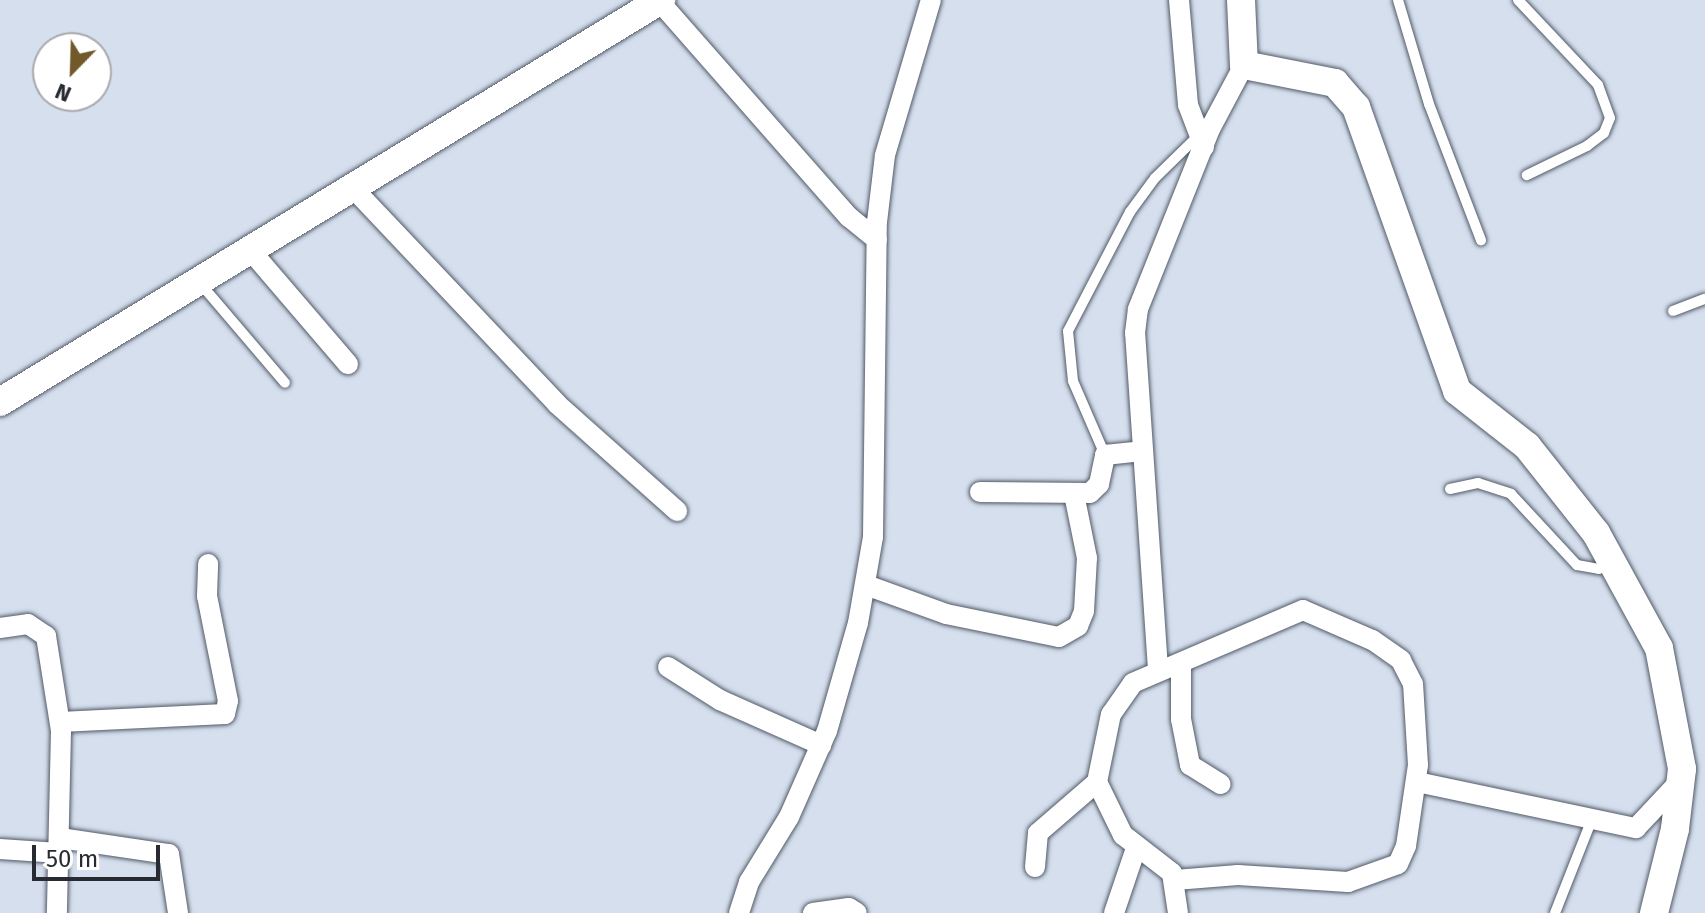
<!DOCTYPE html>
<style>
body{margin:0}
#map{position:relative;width:1705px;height:913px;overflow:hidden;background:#d5dfee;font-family:"Fira Sans",sans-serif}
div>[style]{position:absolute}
.roads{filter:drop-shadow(0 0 2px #525a67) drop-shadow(0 0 2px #525a67)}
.lane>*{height:10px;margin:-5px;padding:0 5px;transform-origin:5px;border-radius:5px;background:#fff}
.street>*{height:20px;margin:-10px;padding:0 10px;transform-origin:10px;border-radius:10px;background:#fff}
.secondary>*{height:28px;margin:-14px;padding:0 14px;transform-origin:14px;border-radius:14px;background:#fff}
span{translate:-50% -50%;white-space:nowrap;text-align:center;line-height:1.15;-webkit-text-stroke:8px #fff;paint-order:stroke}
.north{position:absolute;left:32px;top:32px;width:80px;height:80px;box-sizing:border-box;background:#fff;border:2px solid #a9aaad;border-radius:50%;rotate:203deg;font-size:22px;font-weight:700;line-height:32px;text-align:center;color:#272b31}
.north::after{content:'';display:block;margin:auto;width:28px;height:36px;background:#72592a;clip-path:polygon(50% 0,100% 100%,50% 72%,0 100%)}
.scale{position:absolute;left:32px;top:845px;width:128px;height:36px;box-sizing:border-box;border:4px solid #272b31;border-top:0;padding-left:10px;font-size:24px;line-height:28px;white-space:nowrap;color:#272b31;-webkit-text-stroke:6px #fff;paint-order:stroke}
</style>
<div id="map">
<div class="roads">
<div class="lane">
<div style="left:1398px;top:0;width:109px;rotate:73.4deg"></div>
<div style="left:1429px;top:104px;width:146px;rotate:69.1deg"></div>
<div style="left:1518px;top:0;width:117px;rotate:46.7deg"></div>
<div style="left:1598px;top:85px;width:35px;rotate:70deg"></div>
<div style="left:1610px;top:118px;width:16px;rotate:112deg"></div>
<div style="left:1604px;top:133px;width:21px;rotate:143deg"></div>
<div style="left:1587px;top:146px;width:67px;rotate:154.2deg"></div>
<div style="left:200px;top:283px;width:131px;rotate:49.6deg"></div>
<div style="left:1673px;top:311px;width:34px;rotate:-21deg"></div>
<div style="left:1105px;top:455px;width:81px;rotate:-113.4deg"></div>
<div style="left:1073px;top:381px;width:50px;rotate:-95.7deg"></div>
<div style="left:1068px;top:331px;width:134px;rotate:-62.5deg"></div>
<div style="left:1130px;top:212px;width:42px;rotate:-53.7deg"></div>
<div style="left:1155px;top:178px;width:59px;rotate:-44.3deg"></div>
<div style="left:1450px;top:489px;width:29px;rotate:-12deg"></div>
<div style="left:1478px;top:483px;width:35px;rotate:18deg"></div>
<div style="left:1511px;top:494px;width:97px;rotate:47.1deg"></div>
<div style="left:1577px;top:565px;width:22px;rotate:10deg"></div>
<div style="left:1599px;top:569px;width:13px;rotate:-29deg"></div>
<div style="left:1555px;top:913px;width:101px;rotate:-68.5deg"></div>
</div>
<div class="street">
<div style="left:1179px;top:0;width:105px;rotate:85.1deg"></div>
<div style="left:1188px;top:105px;width:45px;rotate:69.1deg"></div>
<div style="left:659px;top:1px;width:288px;rotate:48.7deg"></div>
<div style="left:849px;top:217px;width:36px;rotate:39deg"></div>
<div style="left:352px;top:187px;width:299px;rotate:46.6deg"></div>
<div style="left:557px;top:404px;width:161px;rotate:41.7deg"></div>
<div style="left:251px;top:251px;width:149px;rotate:49.4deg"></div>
<div style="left:980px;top:492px;width:110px;rotate:0.5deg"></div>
<div style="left:1090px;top:493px;width:13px;rotate:-45deg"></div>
<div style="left:1099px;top:484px;width:30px;rotate:-78deg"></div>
<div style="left:1105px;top:455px;width:37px;rotate:-6deg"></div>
<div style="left:866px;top:585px;width:85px;rotate:19.9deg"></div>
<div style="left:946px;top:614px;width:115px;rotate:11.5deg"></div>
<div style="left:1059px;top:637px;width:22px;rotate:-30deg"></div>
<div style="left:1078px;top:626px;width:16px;rotate:-68deg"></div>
<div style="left:1084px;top:611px;width:53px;rotate:-86.8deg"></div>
<div style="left:1087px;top:558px;width:65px;rotate:-101.5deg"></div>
<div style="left:0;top:628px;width:28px;rotate:-8deg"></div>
<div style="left:28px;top:624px;width:22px;rotate:34deg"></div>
<div style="left:46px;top:636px;width:96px;rotate:81deg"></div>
<div style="left:61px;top:731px;width:182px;rotate:91.3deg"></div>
<div style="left:1181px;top:665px;width:54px;rotate:90deg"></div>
<div style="left:1181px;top:719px;width:47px;rotate:78.9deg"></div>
<div style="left:1190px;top:765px;width:36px;rotate:32deg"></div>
<div style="left:668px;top:667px;width:62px;rotate:32.4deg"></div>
<div style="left:720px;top:700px;width:111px;rotate:24deg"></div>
<div style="left:1158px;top:669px;width:337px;rotate:-93.9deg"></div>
<div style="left:1135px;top:333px;width:24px;rotate:-83deg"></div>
<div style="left:1138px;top:309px;width:194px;rotate:-68.2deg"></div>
<div style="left:1210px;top:129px;width:72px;rotate:-62deg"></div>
<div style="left:60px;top:722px;width:165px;rotate:-2.8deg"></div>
<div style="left:225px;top:714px;width:13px;rotate:-77deg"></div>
<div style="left:228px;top:701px;width:107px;rotate:-101.3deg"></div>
<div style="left:207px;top:596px;width:32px;rotate:-88deg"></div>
<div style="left:1417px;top:782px;width:224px;rotate:11.9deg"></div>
<div style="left:1636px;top:828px;width:66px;rotate:-46.8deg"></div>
<div style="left:60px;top:838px;width:110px;rotate:8.4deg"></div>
<div style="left:169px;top:854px;width:60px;rotate:81.3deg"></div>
<div style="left:0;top:849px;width:59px;rotate:3.9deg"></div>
<div style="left:1035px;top:867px;width:34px;rotate:-85deg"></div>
<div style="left:1038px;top:833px;width:78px;rotate:-40.8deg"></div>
<div style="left:1175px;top:880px;width:63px;rotate:-4.5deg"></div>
<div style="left:1238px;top:875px;width:110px;rotate:3.6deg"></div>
<div style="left:1348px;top:882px;width:53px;rotate:-19.8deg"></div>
<div style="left:1398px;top:864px;width:20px;rotate:-66deg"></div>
<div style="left:1406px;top:846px;width:82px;rotate:-81.6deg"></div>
<div style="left:1418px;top:765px;width:81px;rotate:-93.5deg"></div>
<div style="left:1413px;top:684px;width:27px;rotate:-117deg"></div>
<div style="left:1401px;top:660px;width:35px;rotate:-145deg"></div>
<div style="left:1372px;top:640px;width:75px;rotate:-156.5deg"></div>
<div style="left:1303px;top:610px;width:185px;rotate:156.8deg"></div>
<div style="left:1133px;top:683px;width:38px;rotate:125deg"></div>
<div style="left:1111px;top:714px;width:69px;rotate:101.6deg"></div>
<div style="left:1097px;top:782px;width:59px;rotate:63.9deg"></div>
<div style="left:1123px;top:835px;width:62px;rotate:37.8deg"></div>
<div style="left:1172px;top:873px;width:40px;rotate:81.5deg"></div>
<div style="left:739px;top:913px;width:33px;rotate:-72deg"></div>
<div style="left:749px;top:882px;width:76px;rotate:-58.4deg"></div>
<div style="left:789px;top:817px;width:94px;rotate:-66.2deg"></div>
<div style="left:827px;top:731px;width:112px;rotate:-74deg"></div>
<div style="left:858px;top:623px;width:87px;rotate:-80.1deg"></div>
<div style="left:873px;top:537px;width:315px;rotate:-89.3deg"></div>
<div style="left:877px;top:222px;width:67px;rotate:-83.2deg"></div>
<div style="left:885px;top:155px;width:162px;rotate:-73.5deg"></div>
<div style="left:813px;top:913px;width:36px;rotate:-8deg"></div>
<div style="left:849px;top:908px;width:9px;rotate:32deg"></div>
<div style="left:1114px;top:913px;width:69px;rotate:-71.3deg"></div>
</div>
<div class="secondary">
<div style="left:1241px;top:0;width:65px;rotate:87.4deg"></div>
<div style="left:1244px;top:65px;width:93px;rotate:11.2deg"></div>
<div style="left:1335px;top:83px;width:32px;rotate:49deg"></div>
<div style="left:1356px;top:107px;width:301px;rotate:70.4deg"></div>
<div style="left:1457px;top:391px;width:89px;rotate:38.2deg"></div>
<div style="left:1527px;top:446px;width:111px;rotate:51.6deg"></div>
<div style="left:1596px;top:533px;width:131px;rotate:61.3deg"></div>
<div style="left:1659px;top:648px;width:123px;rotate:79.2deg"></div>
<div style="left:1682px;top:769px;width:60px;rotate:96.7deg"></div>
<div style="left:1675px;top:829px;width:87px;rotate:104deg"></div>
<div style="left:0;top:402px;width:774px;rotate:-31.31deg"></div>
</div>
</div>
<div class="north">N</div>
<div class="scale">50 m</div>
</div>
